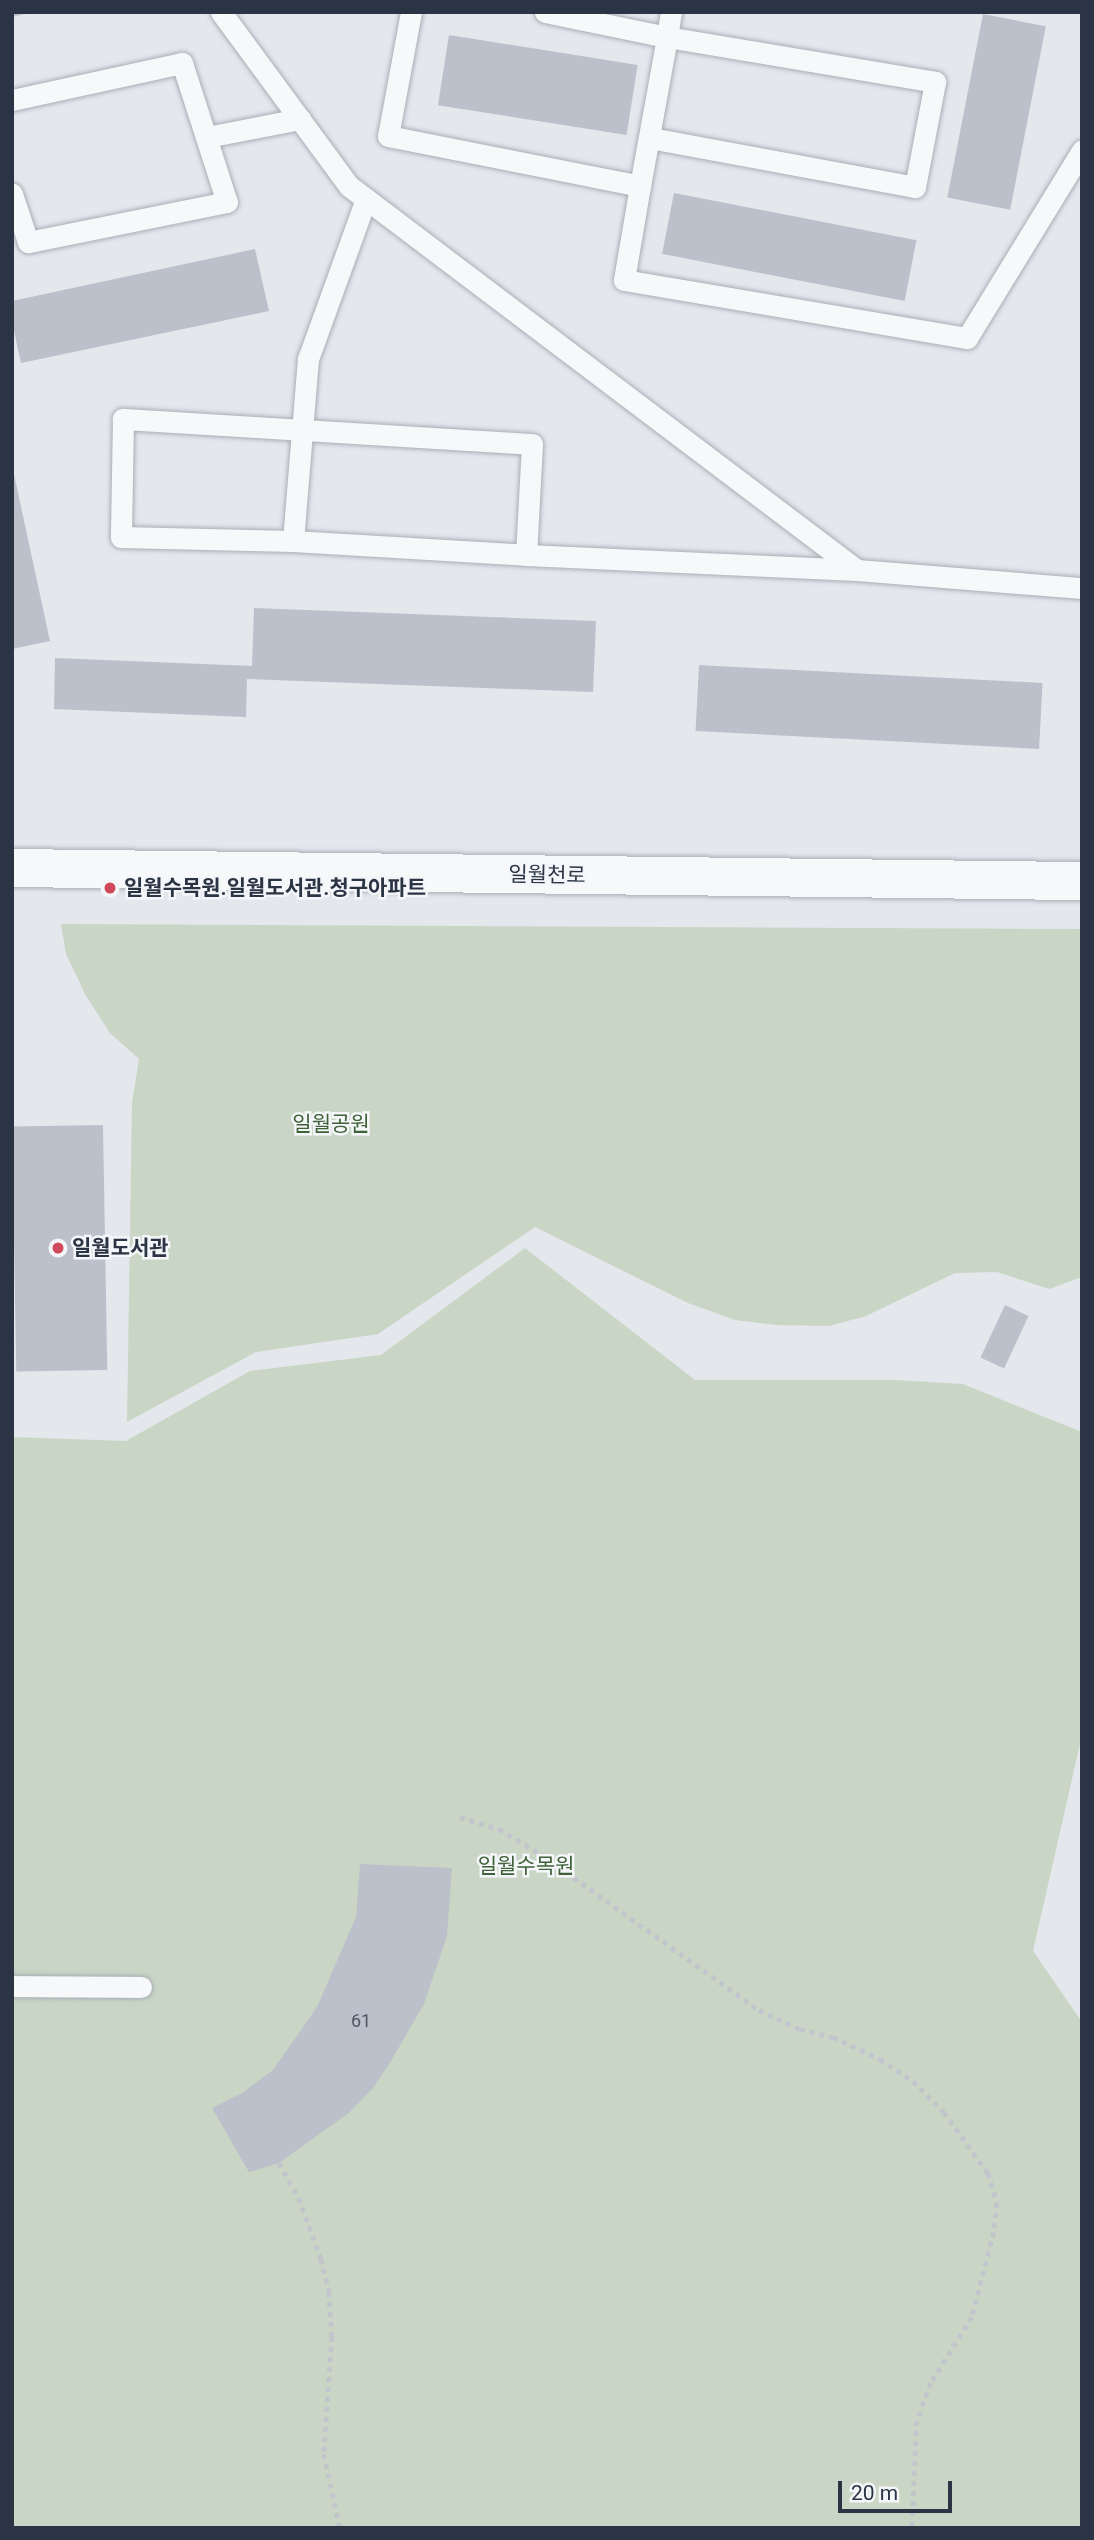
<!DOCTYPE html>
<meta charset="utf-8">
<style>
body{margin:0}
#map{position:relative;width:1094px;height:2540px;overflow:hidden;background:#e4e7ec;font-family:Roboto,"Noto Sans KR",sans-serif}
div>[style]{position:absolute}
.green>*{inset:0;background:#c9d6c5}
.building>*{inset:0;background:#bbc0ca;transform-origin:0 0}
.path>*{height:4.5px;margin-top:-2.25px;transform-origin:0;background:repeating-linear-gradient(90deg,#c2c5cb 0 5px,transparent 0 10px)}
.roads{filter:drop-shadow(0 0 2px #a9aeb7) drop-shadow(0 0 2px #a9aeb7)}
.service>*{height:21px;margin:-10.5px;padding:0 10.5px;transform-origin:10.5px;border-radius:10.5px;background:#f7f8fa}
.tertiary>*{height:38px;margin:-19px;padding:0 19px;transform-origin:19px;border-radius:19px;background:#f7f8fa}
.dots>*{width:19px;height:19px;translate:-50% -50%;box-sizing:border-box;border:4px solid #f4f6f9;border-radius:50%}
span{translate:-50% -50%;white-space:nowrap;text-align:center;line-height:1.15;-webkit-text-stroke:5px #f4f6f9;paint-order:stroke}
.number-label{font-size:18px;color:#4f5766}
.number-label span{-webkit-text-stroke-width:0}
.street-label{font-size:21px;color:#2b3445}
.poi-label{font-size:21px;color:#2b3445;font-weight:700}
.left{translate:0 -50%;text-align:left}
.park-label{font-size:21px;color:#3f6138}
.frame{position:absolute;inset:0;border:14px solid #2b3445;pointer-events:none}
.scale{position:absolute;left:838px;top:2481px;width:114px;height:32px;box-sizing:border-box;border:4px solid #2b3445;border-top:0;padding-left:9px;font-size:21px;line-height:24px;white-space:nowrap;color:#2b3445;-webkit-text-stroke:5px #f4f6f9;paint-order:stroke}
</style>
<div id="map">
<div class="green">
<div style="clip-path:polygon(61px 924px,1082px 929px,1082px 1277px,1049px 1289px,997px 1272px,955px 1273px,866px 1316px,829px 1326px,777px 1325px,735px 1320px,688px 1303px,535px 1227px,378px 1334px,256px 1352px,127px 1422px,132px 1103px,139px 1059px,110px 1033px,86px 996px,66px 954px)"></div>
<div style="clip-path:polygon(525px 1248px,695px 1380px,896px 1380px,963px 1384px,1082px 1432px,1082px 1735px,1033px 1951px,1082px 2022px,1082px 2528px,12px 2528px,12px 1437px,126px 1441px,250px 1371px,381px 1355px)"></div>
</div>
<div class="building">
<div style="clip-path:polygon(12px 12px,29px 12px,29px 13px,12px 17px)"></div>
<div style="left:983px;top:14px;width:64px;height:187px;rotate:11deg"></div>
<div style="left:449px;top:35px;width:191px;height:71px;rotate:9deg"></div>
<div style="left:674px;top:193px;width:247px;height:62px;rotate:11deg"></div>
<div style="clip-path:polygon(255px 249px,269px 311px,21px 363px,12px 322px,12px 301px)"></div>
<div style="clip-path:polygon(12px 465px,50px 641px,12px 649px)"></div>
<div style="clip-path:polygon(254px 608px,596px 621px,593px 692px,247px 679px,246px 717px,54px 709px,55px 658px,252px 666px)"></div>
<div style="left:699px;top:665px;width:344px;height:66px;rotate:3deg"></div>
<div style="left:103px;top:1125px;width:245px;height:91px;rotate:89deg"></div>
<div style="left:1005px;top:1305px;width:26px;height:58px;rotate:25deg"></div>
<div style="clip-path:polygon(360px 1864px,452px 1868px,447px 1936px,424px 2004px,391px 2061px,373px 2088px,350px 2112px,279px 2163px,249px 2172px,212px 2108px,242px 2093px,273px 2070px,317px 2007px,356px 1917px)"></div>
</div>
<div class="path">
<div style="left:460px;top:1817px;width:41px;rotate:17.1deg"></div>
<div style="left:499px;top:1829px;width:49px;rotate:30.8deg"></div>
<div style="left:541px;top:1854px;width:268px;rotate:35.6deg"></div>
<div style="left:759px;top:2010px;width:45px;rotate:24.9deg"></div>
<div style="left:800px;top:2029px;width:34px;rotate:14deg"></div>
<div style="left:833px;top:2037px;width:52px;rotate:25.1deg"></div>
<div style="left:880px;top:2059px;width:40px;rotate:34deg"></div>
<div style="left:913px;top:2081px;width:44px;rotate:45deg"></div>
<div style="left:944px;top:2112px;width:75px;rotate:54.2deg"></div>
<div style="left:988px;top:2173px;width:31px;rotate:73deg"></div>
<div style="left:997px;top:2203px;width:29px;rotate:96deg"></div>
<div style="left:994px;top:2232px;width:88px;rotate:104.5deg"></div>
<div style="left:972px;top:2317px;width:78px;rotate:121.8deg"></div>
<div style="left:931px;top:2383px;width:40px;rotate:110.2deg"></div>
<div style="left:917px;top:2421px;width:107px;rotate:92.7deg"></div>
<div style="left:279px;top:2163px;width:40px;rotate:60.3deg"></div>
<div style="left:299px;top:2198px;width:65px;rotate:70.2deg"></div>
<div style="left:321px;top:2259px;width:34px;rotate:76deg"></div>
<div style="left:329px;top:2292px;width:45px;rotate:86.2deg"></div>
<div style="left:332px;top:2337px;width:117px;rotate:93.9deg"></div>
<div style="left:324px;top:2454px;width:76px;rotate:77.8deg"></div>
</div>
<div class="roads">
<div class="service">
<div style="left:221px;top:12px;width:216px;rotate:53.7deg"></div>
<div style="left:349px;top:186px;width:637px;rotate:37.09deg"></div>
<div style="left:411px;top:12px;width:126px;rotate:100.5deg"></div>
<div style="left:388px;top:136px;width:257px;rotate:11.2deg"></div>
<div style="left:640px;top:186px;width:151px;rotate:-79.7deg"></div>
<div style="left:667px;top:37px;width:272px;rotate:9.5deg"></div>
<div style="left:935px;top:82px;width:107px;rotate:100.8deg"></div>
<div style="left:915px;top:187px;width:269px;rotate:-169.5deg"></div>
<div style="left:545px;top:12px;width:125px;rotate:11.6deg"></div>
<div style="left:667px;top:37px;width:25px;rotate:-81deg"></div>
<div style="left:12px;top:100px;width:174px;rotate:-12.3deg"></div>
<div style="left:182px;top:63px;width:146px;rotate:72.1deg"></div>
<div style="left:227px;top:202px;width:203px;rotate:168.6deg"></div>
<div style="left:28px;top:242px;width:51px;rotate:-108.4deg"></div>
<div style="left:207px;top:137px;width:95px;rotate:-11deg"></div>
<div style="left:640px;top:186px;width:95px;rotate:99.7deg"></div>
<div style="left:624px;top:280px;width:348px;rotate:9.6deg"></div>
<div style="left:967px;top:338px;width:220px;rotate:-58.5deg"></div>
<div style="left:293px;top:541px;width:183px;rotate:-85.3deg"></div>
<div style="left:308px;top:359px;width:170px;rotate:-70.1deg"></div>
<div style="left:526px;top:555px;width:111px;rotate:-86.9deg"></div>
<div style="left:532px;top:444px;width:410px;rotate:-176.5deg"></div>
<div style="left:123px;top:419px;width:118px;rotate:91deg"></div>
<div style="left:121px;top:537px;width:172px;rotate:1.3deg"></div>
<div style="left:293px;top:541px;width:233px;rotate:3.4deg"></div>
<div style="left:526px;top:555px;width:331px;rotate:2.6deg"></div>
<div style="left:857px;top:570px;width:226px;rotate:4.6deg"></div>
<div style="left:12px;top:1986px;width:129px;rotate:0.4deg"></div>
</div>
<div class="tertiary">
<div style="left:12px;top:868px;width:1070px;rotate:0.7deg"></div>
</div>
</div>
<div class="dots">
<div style="left:110px;top:888px;background:#d1495b"></div>
<div style="left:58px;top:1248px;background:#d1495b"></div>
</div>
<div class="number-label">
<span style="left:361px;top:2021px">61</span>
</div>
<div class="street-label">
<span style="left:547px;top:875px;rotate:1deg">일월천로</span>
</div>
<div class="poi-label">
<span class="left" style="left:124px;top:888px">일월수목원.일월도서관.청구아파트</span>
<span class="left" style="left:72px;top:1248px">일월도서관</span>
</div>
<div class="park-label">
<span style="left:331px;top:1124px">일월공원</span>
<span style="left:526px;top:1866px">일월수목원</span>
</div>
<div class="frame"></div>
<div class="scale">20 m</div>
</div>
